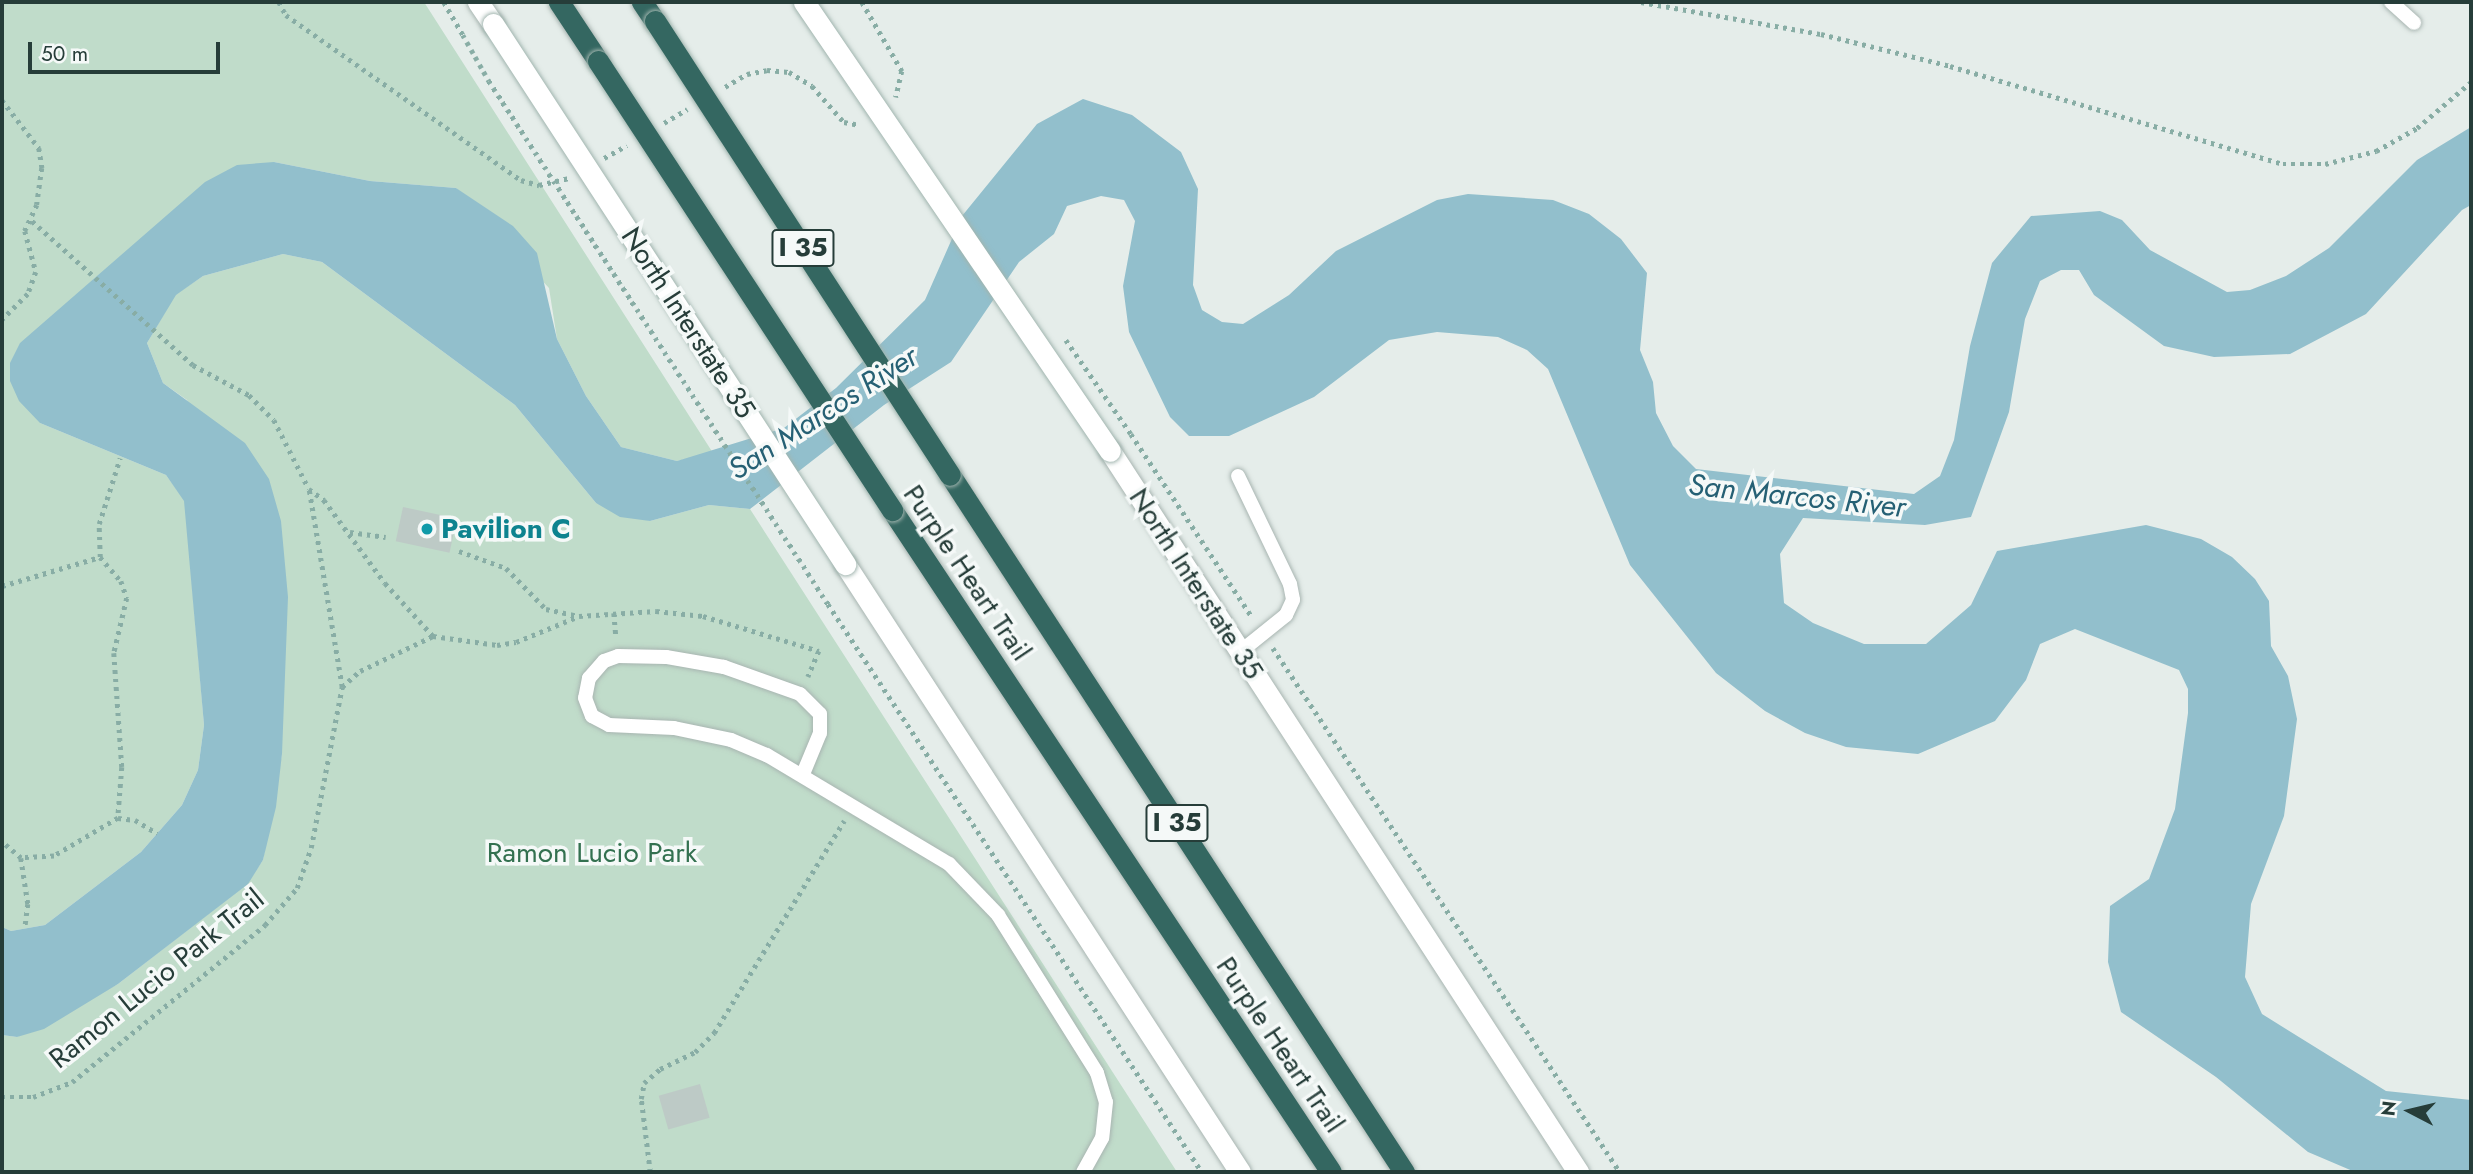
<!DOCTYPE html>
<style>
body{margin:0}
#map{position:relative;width:2473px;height:1174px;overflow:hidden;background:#e5edea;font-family:Jost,sans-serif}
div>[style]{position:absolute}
.green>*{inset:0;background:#c0dcca}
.water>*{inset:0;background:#92bfcc}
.building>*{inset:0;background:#bdcac6;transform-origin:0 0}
.path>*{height:4.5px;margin-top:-2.25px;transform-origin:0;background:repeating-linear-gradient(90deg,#88ada5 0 3.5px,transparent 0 8.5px)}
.roads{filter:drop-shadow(0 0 2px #a8b5b1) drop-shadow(0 0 2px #a8b5b1)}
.service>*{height:14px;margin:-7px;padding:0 7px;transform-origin:7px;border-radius:7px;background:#fff}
.secondary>*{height:21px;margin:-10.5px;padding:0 10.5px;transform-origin:10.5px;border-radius:10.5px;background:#fff}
.motorway>*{height:21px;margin:-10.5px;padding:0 10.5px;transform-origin:10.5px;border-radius:10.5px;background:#346761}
.path-bridge>*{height:4.5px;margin-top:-2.25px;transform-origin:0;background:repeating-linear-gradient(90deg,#88ada5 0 3.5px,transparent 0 8.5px)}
.bridges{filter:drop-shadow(0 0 2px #a1b5af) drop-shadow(0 0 2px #a1b5af)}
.secondary-bridge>*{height:21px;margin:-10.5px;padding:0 10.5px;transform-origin:10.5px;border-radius:10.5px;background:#fff}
.motorway-bridge>*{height:21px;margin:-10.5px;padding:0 10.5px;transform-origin:10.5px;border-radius:10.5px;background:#346761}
.dots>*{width:19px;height:19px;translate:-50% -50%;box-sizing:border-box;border:4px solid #f5f9f8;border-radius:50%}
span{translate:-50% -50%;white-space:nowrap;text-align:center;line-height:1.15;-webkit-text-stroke:7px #f5f9f8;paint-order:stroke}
.shield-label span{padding:2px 5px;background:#f5f9f8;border:2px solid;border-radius:5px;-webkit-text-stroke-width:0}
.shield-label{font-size:26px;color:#263d39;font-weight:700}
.street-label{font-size:28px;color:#263d39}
.culture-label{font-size:28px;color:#0d838f;font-weight:700}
.left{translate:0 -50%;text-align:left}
.park-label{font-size:28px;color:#337150}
.water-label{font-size:30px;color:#256074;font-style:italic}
.frame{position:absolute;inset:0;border:4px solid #263d39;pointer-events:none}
.north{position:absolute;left:2375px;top:1076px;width:70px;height:70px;-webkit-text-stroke:5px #f5f9f8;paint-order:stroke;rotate:277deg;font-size:19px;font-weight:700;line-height:28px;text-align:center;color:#263d39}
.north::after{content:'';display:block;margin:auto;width:24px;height:32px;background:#263d39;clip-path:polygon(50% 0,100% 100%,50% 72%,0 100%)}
.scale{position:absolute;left:28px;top:42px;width:192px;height:32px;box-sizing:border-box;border:4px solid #263d39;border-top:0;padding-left:9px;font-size:21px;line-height:24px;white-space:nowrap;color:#263d39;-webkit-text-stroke:5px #f5f9f8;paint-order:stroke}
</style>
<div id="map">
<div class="green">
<div style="clip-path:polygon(2px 2px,424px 2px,713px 453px,677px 461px,621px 447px,586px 396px,557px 339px,549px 288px,456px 188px,370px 181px,274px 162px,40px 423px,166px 475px,185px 501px,204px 725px,198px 770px,182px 805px,141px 852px,45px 925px,11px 931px,2px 927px)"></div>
<div style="clip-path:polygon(283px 254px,322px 262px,515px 405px,596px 503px,650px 521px,709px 505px,750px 509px,1177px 1172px,2px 1172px,2px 1035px,17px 1037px,118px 984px,247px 884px,263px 860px,282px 754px,282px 676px,187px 400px,163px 383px,147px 343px,175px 295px,203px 276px)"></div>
</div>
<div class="water">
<div style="clip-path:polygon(1083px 99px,1132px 115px,1181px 152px,1198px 189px,1193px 285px,1202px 310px,1222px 322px,1243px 324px,1289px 295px,1336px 251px,1437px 200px,1468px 194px,1553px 200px,1589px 214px,1621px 239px,1647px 273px,1640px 350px,1653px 382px,1656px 413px,1673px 446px,1696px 469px,1914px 494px,1940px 476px,1954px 440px,1970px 346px,1992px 263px,2031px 216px,2100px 211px,2122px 220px,2150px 250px,2227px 292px,2250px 290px,2286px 276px,2329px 248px,2417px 160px,2471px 127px,2471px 205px,2462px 210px,2366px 314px,2290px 354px,2214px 357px,2164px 346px,2094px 295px,2079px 270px,2061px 270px,2040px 281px,2025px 319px,2009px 412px,1971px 517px,1925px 525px,1803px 518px,1780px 554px,1784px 603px,1813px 623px,1864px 644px,1926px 644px,1971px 605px,1997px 551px,2146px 525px,2201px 539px,2232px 557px,2255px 579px,2269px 601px,2271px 646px,2288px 676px,2297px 719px,2284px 816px,2251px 904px,2245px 977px,2262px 1014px,2386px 1091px,2471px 1100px,2471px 1172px,2355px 1172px,2308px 1152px,2216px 1077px,2121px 1012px,2108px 962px,2110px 906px,2149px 879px,2175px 809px,2188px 713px,2188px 689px,2179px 670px,2075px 629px,2040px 644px,2026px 680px,1995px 721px,1918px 754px,1846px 747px,1805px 733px,1765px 711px,1716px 673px,1630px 565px,1548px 369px,1527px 350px,1498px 337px,1437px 332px,1389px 340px,1314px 397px,1229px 436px,1189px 436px,1170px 417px,1129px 332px,1123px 286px,1135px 221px,1124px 200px,1101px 196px,1067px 206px,1054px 234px,1019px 262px,951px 362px,884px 405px,750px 509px,709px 505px,650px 521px,620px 517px,596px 503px,515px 405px,322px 262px,283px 254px,203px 276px,176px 295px,147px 343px,163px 383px,245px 443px,269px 479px,281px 521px,288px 597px,282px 754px,276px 807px,263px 860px,248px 884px,118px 984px,44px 1029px,17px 1037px,2px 1035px,2px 927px,11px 931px,45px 925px,141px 852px,182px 805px,198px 770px,204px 725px,184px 501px,166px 475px,40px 423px,19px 401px,10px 381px,10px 363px,20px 343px,205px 182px,237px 165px,274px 162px,370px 181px,456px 188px,513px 226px,537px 253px,557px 339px,586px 396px,621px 447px,677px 461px,784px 428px,836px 388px,925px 300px,962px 216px,1037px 124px)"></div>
</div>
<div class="building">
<div style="left:403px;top:507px;width:55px;height:35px;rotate:12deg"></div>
<div style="left:700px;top:1084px;width:35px;height:43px;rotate:74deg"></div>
</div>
<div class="path">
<div style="left:279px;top:2px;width:15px;rotate:62deg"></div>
<div style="left:286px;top:15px;width:287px;rotate:35.1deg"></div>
<div style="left:521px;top:180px;width:19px;rotate:16deg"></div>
<div style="left:539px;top:185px;width:31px;rotate:-13deg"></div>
<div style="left:444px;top:2px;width:38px;rotate:60deg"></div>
<div style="left:862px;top:2px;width:80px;rotate:59.9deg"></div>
<div style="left:902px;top:71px;width:27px;rotate:103deg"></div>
<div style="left:1641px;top:2px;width:183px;rotate:10.1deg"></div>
<div style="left:1821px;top:34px;width:133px;rotate:13.9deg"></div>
<div style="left:1950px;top:66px;width:347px;rotate:16.4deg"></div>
<div style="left:2283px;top:164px;width:42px"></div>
<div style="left:2325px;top:164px;width:53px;rotate:-14.3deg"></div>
<div style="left:2376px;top:151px;width:47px;rotate:-29.3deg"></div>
<div style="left:2417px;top:128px;width:71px;rotate:-40.4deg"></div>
<div style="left:725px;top:87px;width:26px;rotate:-31deg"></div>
<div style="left:747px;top:74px;width:20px;rotate:-11deg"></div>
<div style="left:767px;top:70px;width:22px;rotate:5deg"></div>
<div style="left:789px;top:72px;width:27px;rotate:31deg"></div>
<div style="left:812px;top:86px;width:48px;rotate:48.4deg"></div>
<div style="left:844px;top:122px;width:16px;rotate:11deg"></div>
<div style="left:2px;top:100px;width:61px;rotate:52.4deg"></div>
<div style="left:39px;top:148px;width:20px;rotate:81deg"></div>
<div style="left:42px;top:168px;width:37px;rotate:98deg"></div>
<div style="left:37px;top:205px;width:29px;rotate:115deg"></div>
<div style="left:25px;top:231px;width:42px;rotate:75deg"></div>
<div style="left:36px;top:272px;width:23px;rotate:110deg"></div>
<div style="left:28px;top:294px;width:37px;rotate:135deg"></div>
<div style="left:664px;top:123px;width:27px;rotate:-31deg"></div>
<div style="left:604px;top:158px;width:26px;rotate:-29deg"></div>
<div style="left:32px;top:221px;width:216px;rotate:41.8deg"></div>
<div style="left:193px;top:365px;width:64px;rotate:28.2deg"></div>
<div style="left:249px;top:395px;width:35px;rotate:45deg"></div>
<div style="left:274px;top:420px;width:77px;rotate:63.1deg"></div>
<div style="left:1131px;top:434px;width:219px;rotate:56.5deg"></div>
<div style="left:350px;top:532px;width:36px;rotate:8deg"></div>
<div style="left:459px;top:551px;width:50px;rotate:19.9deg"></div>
<div style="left:506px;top:568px;width:57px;rotate:45.7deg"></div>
<div style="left:546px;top:609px;width:33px;rotate:12deg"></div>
<div style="left:100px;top:557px;width:33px;rotate:-92deg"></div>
<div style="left:99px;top:524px;width:69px;rotate:-72.3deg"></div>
<div style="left:2px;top:586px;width:102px;rotate:-16.5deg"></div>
<div style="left:100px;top:557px;width:32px;rotate:49deg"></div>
<div style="left:121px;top:581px;width:18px;rotate:71deg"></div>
<div style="left:127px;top:598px;width:57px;rotate:103.3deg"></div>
<div style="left:114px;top:653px;width:114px;rotate:86deg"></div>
<div style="left:122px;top:767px;width:51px;rotate:94.5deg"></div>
<div style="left:118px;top:818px;width:74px;rotate:149.3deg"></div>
<div style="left:54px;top:856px;width:33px;rotate:177deg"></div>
<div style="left:21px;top:858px;width:25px;rotate:-140deg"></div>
<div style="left:828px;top:604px;width:680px;rotate:56.64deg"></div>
<div style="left:614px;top:613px;width:24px;rotate:85deg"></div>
<div style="left:1273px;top:648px;width:628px;rotate:56.49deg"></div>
<div style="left:342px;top:687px;width:201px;rotate:-99.5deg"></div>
<div style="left:309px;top:489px;width:19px;rotate:36deg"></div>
<div style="left:324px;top:500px;width:103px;rotate:53.7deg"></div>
<div style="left:385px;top:583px;width:72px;rotate:47.8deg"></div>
<div style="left:118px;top:818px;width:17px;rotate:7deg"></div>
<div style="left:135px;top:820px;width:26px;rotate:31deg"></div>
<div style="left:21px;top:858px;width:47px;rotate:81.3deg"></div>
<div style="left:28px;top:904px;width:24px;rotate:97deg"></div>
<div style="left:2px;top:1097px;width:31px"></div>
<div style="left:33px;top:1097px;width:42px;rotate:-21deg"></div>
<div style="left:72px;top:1082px;width:249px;rotate:-39.1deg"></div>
<div style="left:265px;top:925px;width:49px;rotate:-49.1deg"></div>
<div style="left:297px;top:888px;width:42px;rotate:-70.7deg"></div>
<div style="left:311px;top:848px;width:164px;rotate:-79.1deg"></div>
<div style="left:342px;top:687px;width:24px;rotate:-42deg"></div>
<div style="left:360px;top:671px;width:81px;rotate:-25.6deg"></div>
<div style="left:433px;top:636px;width:65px;rotate:8deg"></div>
<div style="left:497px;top:645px;width:19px;rotate:-9deg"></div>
<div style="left:516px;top:642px;width:68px;rotate:-22.4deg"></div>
<div style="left:579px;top:616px;width:77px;rotate:-3.7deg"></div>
<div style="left:656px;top:611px;width:47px;rotate:6.1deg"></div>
<div style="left:703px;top:616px;width:121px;rotate:16.8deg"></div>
<div style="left:819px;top:651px;width:28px;rotate:113deg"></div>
<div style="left:650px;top:1172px;width:74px;rotate:-97deg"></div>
<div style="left:641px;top:1099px;width:16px;rotate:-79deg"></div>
<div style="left:644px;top:1083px;width:21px;rotate:-41deg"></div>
<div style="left:660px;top:1069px;width:39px;rotate:-26deg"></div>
<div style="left:695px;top:1052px;width:27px;rotate:-45deg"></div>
<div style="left:714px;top:1033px;width:249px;rotate:-58.5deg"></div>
</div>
<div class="roads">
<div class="service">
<div style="left:2391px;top:2px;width:31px;rotate:42deg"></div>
<div style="left:1238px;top:476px;width:120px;rotate:64.3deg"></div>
<div style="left:1290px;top:584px;width:16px;rotate:79deg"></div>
<div style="left:1293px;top:600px;width:17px;rotate:115deg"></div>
<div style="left:1286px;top:615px;width:59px;rotate:141.2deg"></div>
<div style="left:803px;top:774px;width:44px;rotate:-67.5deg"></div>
<div style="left:820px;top:733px;width:19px;rotate:-90deg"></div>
<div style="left:820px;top:714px;width:28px;rotate:-135deg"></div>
<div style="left:800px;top:694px;width:81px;rotate:-160.4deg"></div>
<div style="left:724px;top:667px;width:59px;rotate:-170.2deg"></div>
<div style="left:666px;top:657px;width:48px;rotate:-178.8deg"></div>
<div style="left:618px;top:656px;width:15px;rotate:160deg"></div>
<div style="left:604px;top:661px;width:23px;rotate:131deg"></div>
<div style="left:589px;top:678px;width:20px;rotate:101deg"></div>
<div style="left:585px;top:698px;width:19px;rotate:69deg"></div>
<div style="left:592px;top:716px;width:19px;rotate:28deg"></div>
<div style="left:609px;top:725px;width:65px;rotate:2.6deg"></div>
<div style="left:674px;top:728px;width:58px;rotate:11.9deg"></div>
<div style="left:731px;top:740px;width:39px;rotate:23deg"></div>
<div style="left:767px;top:755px;width:212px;rotate:30.9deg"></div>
<div style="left:949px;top:864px;width:71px;rotate:46.1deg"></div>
<div style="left:998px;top:915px;width:186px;rotate:57.9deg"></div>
<div style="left:1097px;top:1073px;width:30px;rotate:73deg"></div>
<div style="left:1106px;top:1102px;width:36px;rotate:96deg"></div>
<div style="left:1102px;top:1138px;width:39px;rotate:119deg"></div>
</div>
<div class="secondary">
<div style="left:478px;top:2px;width:27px;rotate:56deg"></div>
<div style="left:1110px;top:451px;width:860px;rotate:57.01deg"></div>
<div style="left:845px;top:564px;width:725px;rotate:56.99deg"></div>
</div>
<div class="motorway">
<div style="left:559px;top:2px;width:71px;rotate:56.5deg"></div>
<div style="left:642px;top:2px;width:23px;rotate:56deg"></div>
<div style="left:950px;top:475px;width:832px;rotate:56.92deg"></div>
<div style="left:892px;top:510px;width:794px;rotate:56.45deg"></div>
</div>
</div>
<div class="path-bridge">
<div style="left:463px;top:35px;width:53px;rotate:60.5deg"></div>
<div style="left:489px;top:81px;width:623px;rotate:57.05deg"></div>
<div style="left:1066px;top:340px;width:114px;rotate:55.3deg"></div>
</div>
<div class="bridges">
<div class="secondary-bridge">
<div style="left:804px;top:2px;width:543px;rotate:55.73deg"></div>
<div style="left:493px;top:24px;width:645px;rotate:56.9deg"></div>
</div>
<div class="motorway-bridge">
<div style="left:655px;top:21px;width:541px;rotate:56.99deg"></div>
<div style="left:598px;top:61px;width:537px;rotate:56.78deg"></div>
</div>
</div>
<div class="dots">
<div style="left:427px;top:529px;background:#0f9aa8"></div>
</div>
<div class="shield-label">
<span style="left:803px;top:248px">I 35</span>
<span style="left:1177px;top:823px">I 35</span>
</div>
<div class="street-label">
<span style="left:688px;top:323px;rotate:57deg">North Interstate 35</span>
<span style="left:967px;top:573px;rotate:56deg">Purple Heart Trail</span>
<span style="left:1196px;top:584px;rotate:57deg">North Interstate 35</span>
<span style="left:157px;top:979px;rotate:-39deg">Ramon Lucio Park Trail</span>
<span style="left:1280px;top:1045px;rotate:56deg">Purple Heart Trail</span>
</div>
<div class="culture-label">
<span class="left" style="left:441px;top:529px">Pavilion C</span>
</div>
<div class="park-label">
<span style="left:592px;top:853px">Ramon Lucio Park</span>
</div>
<div class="water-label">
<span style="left:823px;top:413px;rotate:-33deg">San Marcos River</span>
<span style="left:1797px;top:496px;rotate:6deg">San Marcos River</span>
</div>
<div class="frame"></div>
<div class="north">N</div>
<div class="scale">50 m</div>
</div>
